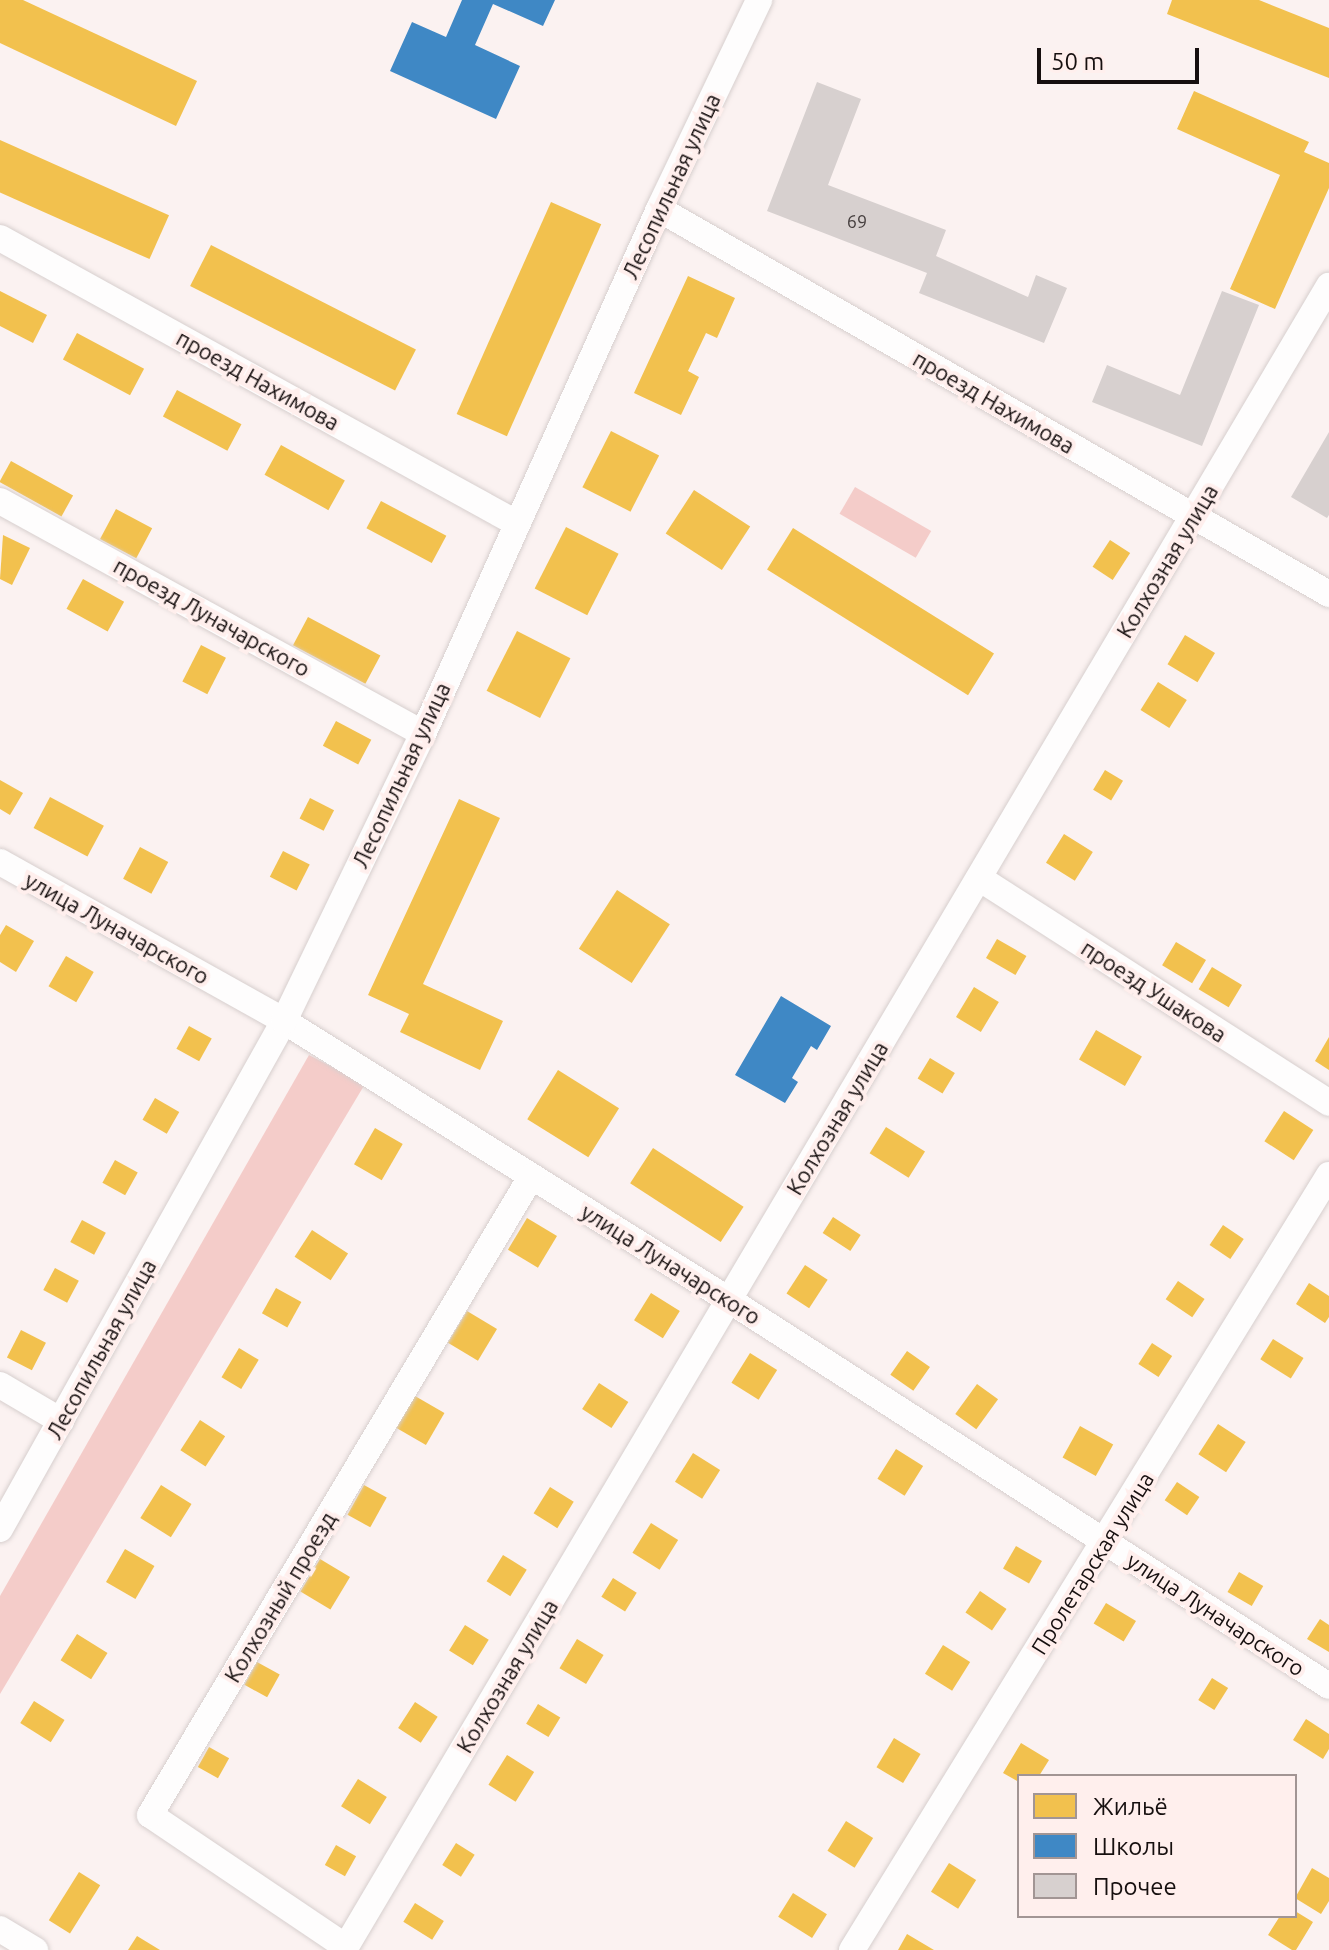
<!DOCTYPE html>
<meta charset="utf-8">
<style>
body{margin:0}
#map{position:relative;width:1329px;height:1950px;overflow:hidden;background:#fbf2f1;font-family:Ubuntu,sans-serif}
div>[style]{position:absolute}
.green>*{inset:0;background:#f4ccc9;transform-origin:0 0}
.homes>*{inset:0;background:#f2c14e;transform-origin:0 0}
.schools>*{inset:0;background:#3f88c5}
.building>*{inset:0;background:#d7d0cf}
.roads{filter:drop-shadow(0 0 2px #d7cfce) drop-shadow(0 0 2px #d7cfce)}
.minor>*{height:26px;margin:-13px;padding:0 13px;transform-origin:13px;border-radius:13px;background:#fefdfd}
span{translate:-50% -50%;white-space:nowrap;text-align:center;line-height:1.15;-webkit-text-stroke:8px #ffefed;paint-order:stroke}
.number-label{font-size:18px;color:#463f3f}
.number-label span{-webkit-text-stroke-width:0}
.street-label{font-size:22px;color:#160f0f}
.legend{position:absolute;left:1017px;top:1774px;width:280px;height:144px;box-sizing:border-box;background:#ffefed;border:2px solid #a29594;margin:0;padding:10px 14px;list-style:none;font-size:24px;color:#160f0f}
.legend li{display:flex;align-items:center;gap:16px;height:40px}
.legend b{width:40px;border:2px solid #a29594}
.scale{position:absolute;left:1037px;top:48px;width:162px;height:36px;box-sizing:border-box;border:4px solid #160f0f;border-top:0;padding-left:10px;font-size:24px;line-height:28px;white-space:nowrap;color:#160f0f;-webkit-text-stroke:6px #ffefed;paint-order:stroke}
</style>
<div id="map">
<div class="green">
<div style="left:855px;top:487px;width:88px;height:31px;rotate:30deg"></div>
<div style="clip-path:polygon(309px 1055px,365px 1084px,0 1694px,0 1596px)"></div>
</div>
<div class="homes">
<div style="clip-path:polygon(0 0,23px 0,197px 81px,176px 126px,0 43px)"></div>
<div style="clip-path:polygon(1172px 0,1259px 0,1329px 28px,1329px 78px,1167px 14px)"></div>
<div style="clip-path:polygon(1194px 91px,1309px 142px,1304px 152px,1329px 163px,1329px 188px,1275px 309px,1230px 289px,1280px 175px,1177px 129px)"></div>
<div style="left:0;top:140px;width:185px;height:48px;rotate:24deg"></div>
<div style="left:551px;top:202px;width:55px;height:232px;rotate:24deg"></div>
<div style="left:211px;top:245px;width:230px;height:46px;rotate:27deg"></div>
<div style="clip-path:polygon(688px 276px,735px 298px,717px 338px,706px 333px,688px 371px,699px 377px,681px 415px,634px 393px)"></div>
<div style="clip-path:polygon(0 291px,47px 315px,33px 343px,0 326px)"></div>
<div style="left:77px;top:333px;width:76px;height:30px;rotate:28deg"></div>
<div style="left:177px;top:390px;width:73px;height:30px;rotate:28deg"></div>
<div style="left:611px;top:431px;width:54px;height:63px;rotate:27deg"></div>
<div style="left:281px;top:445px;width:73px;height:34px;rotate:29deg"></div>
<div style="left:11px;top:461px;width:71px;height:24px;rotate:29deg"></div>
<div style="left:694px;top:490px;width:67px;height:52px;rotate:33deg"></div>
<div style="left:381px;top:501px;width:74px;height:31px;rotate:28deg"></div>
<div style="left:116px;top:509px;width:41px;height:34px;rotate:28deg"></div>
<div style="left:566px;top:527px;width:59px;height:69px;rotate:27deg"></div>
<div style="left:793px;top:528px;width:237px;height:49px;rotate:32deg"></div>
<div style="clip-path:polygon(3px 535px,30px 548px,12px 585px,0 579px)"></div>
<div style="left:1110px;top:540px;width:24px;height:32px;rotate:33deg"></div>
<div style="left:83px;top:579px;width:47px;height:34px;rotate:29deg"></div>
<div style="left:308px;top:617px;width:82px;height:32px;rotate:28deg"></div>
<div style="left:517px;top:631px;width:60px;height:67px;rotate:27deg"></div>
<div style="left:1185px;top:635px;width:35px;height:34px;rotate:31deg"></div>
<div style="left:201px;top:645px;width:28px;height:41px;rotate:27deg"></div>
<div style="left:1158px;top:682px;width:34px;height:33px;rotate:32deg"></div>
<div style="left:336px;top:721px;width:40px;height:28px;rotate:28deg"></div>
<div style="left:1105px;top:770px;width:21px;height:23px;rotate:31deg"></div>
<div style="clip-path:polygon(0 780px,23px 793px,10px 815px,0 809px)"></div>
<div style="left:50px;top:797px;width:61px;height:35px;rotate:28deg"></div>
<div style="left:310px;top:798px;width:27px;height:23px;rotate:27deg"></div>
<div style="clip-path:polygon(459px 799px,500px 818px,423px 984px,503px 1021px,480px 1070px,400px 1032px,409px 1014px,368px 995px)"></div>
<div style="left:1064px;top:834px;width:34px;height:34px;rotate:32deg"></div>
<div style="left:140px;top:847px;width:32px;height:36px;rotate:28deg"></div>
<div style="left:283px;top:851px;width:30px;height:29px;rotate:27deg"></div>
<div style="left:617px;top:890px;width:63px;height:70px;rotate:33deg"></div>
<div style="clip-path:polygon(6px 925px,34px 941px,16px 972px,0 962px,0 935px)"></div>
<div style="left:997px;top:939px;width:34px;height:22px;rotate:30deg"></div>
<div style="left:1176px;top:942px;width:35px;height:27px;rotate:31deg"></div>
<div style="left:66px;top:956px;width:32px;height:35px;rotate:30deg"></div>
<div style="left:1212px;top:967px;width:35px;height:26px;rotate:31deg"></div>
<div style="left:974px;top:987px;width:29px;height:35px;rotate:31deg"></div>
<div style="left:189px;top:1026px;width:26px;height:26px;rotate:29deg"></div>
<div style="left:1096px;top:1030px;width:53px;height:34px;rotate:30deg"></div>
<div style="clip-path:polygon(1329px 1037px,1329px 1070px,1315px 1061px)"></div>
<div style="left:930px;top:1058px;width:29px;height:24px;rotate:31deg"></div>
<div style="left:558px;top:1070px;width:72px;height:58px;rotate:32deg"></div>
<div style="left:155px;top:1098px;width:28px;height:25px;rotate:30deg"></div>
<div style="left:1284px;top:1111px;width:35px;height:36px;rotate:33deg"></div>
<div style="left:886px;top:1127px;width:46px;height:31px;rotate:32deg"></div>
<div style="left:375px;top:1128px;width:32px;height:42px;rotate:30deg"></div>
<div style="left:653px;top:1148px;width:108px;height:42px;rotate:33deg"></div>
<div style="left:115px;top:1160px;width:26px;height:26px;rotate:29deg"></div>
<div style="left:833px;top:1217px;width:33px;height:19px;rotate:33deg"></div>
<div style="left:527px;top:1218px;width:35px;height:37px;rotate:31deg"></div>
<div style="left:82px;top:1220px;width:27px;height:25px;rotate:28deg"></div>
<div style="left:1223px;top:1225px;width:25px;height:24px;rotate:34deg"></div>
<div style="left:312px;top:1230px;width:43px;height:32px;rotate:33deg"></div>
<div style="left:805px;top:1265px;width:27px;height:34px;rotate:33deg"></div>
<div style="left:55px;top:1268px;width:27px;height:25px;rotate:28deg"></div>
<div style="left:1178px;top:1281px;width:32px;height:22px;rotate:34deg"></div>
<div style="clip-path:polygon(1309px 1283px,1329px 1296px,1329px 1317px,1325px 1323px,1296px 1304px)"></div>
<div style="left:276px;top:1288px;width:29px;height:29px;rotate:29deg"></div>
<div style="left:651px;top:1293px;width:34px;height:32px;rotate:32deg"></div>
<div style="left:467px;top:1311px;width:35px;height:37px;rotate:31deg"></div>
<div style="left:21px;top:1330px;width:28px;height:31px;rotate:27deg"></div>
<div style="left:1273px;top:1339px;width:36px;height:24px;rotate:32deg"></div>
<div style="left:1152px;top:1343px;width:24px;height:25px;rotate:33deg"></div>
<div style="left:239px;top:1348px;width:23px;height:34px;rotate:31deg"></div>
<div style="left:907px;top:1351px;width:28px;height:29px;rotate:35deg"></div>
<div style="left:750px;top:1353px;width:32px;height:35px;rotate:32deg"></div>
<div style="left:599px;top:1383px;width:35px;height:31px;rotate:33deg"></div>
<div style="left:977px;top:1384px;width:26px;height:37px;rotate:36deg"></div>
<div style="left:415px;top:1396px;width:34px;height:37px;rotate:30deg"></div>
<div style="left:200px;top:1420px;width:30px;height:36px;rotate:33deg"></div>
<div style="left:1218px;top:1424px;width:33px;height:36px;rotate:33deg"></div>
<div style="left:1080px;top:1426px;width:38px;height:36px;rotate:29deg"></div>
<div style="left:896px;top:1449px;width:32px;height:35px;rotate:32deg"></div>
<div style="left:693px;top:1453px;width:32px;height:34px;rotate:32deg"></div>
<div style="left:1177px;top:1482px;width:27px;height:22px;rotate:34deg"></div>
<div style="left:161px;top:1485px;width:36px;height:39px;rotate:32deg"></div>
<div style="left:364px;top:1485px;width:26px;height:34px;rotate:29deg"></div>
<div style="left:550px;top:1487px;width:28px;height:31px;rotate:32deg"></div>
<div style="left:651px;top:1523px;width:32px;height:35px;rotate:32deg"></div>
<div style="left:1016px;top:1546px;width:30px;height:26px;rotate:30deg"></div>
<div style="left:125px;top:1549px;width:34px;height:38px;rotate:30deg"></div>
<div style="left:503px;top:1555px;width:28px;height:31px;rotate:32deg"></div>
<div style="left:320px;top:1559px;width:35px;height:38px;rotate:31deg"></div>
<div style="left:1239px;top:1572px;width:28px;height:23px;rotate:30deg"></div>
<div style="left:613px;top:1578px;width:28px;height:22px;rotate:32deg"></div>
<div style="left:980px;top:1591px;width:32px;height:26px;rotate:34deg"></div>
<div style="left:1106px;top:1603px;width:35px;height:24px;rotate:31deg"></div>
<div style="clip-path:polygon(1320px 1619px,1329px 1625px,1329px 1652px,1307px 1639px)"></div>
<div style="left:465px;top:1625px;width:28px;height:30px;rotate:32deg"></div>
<div style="left:77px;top:1634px;width:36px;height:31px;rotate:32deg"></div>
<div style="left:577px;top:1639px;width:31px;height:34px;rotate:31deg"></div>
<div style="left:943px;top:1645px;width:32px;height:34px;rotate:32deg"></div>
<div style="left:257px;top:1662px;width:26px;height:26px;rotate:29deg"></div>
<div style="left:1212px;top:1678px;width:19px;height:26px;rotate:32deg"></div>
<div style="left:34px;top:1701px;width:36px;height:26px;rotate:32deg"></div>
<div style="left:415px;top:1702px;width:27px;height:31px;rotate:33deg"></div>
<div style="left:538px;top:1704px;width:26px;height:23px;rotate:31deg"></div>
<div style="clip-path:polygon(1306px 1719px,1329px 1734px,1329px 1749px,1323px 1759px,1293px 1740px)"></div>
<div style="left:894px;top:1738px;width:31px;height:34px;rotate:31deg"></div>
<div style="clip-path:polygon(1021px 1743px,1049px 1760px,1039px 1776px,1019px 1776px,1019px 1782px,1003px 1773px)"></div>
<div style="left:209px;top:1747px;width:23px;height:23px;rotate:29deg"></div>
<div style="left:507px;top:1755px;width:32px;height:35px;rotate:32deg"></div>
<div style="left:358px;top:1779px;width:34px;height:32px;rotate:32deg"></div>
<div style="left:846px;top:1821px;width:32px;height:35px;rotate:32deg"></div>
<div style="left:456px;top:1843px;width:22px;height:26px;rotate:32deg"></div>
<div style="left:336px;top:1845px;width:23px;height:23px;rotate:29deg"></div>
<div style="left:949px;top:1863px;width:32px;height:34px;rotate:32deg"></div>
<div style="clip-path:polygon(1312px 1868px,1329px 1878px,1329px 1901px,1321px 1914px,1295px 1898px)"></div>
<div style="left:79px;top:1872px;width:25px;height:57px;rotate:32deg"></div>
<div style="left:793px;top:1893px;width:40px;height:28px;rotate:32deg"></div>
<div style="left:415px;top:1903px;width:34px;height:22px;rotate:32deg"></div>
<div style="clip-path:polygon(1295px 1911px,1313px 1922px,1296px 1950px,1292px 1950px,1268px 1935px,1280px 1916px,1295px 1916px)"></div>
<div style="clip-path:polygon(907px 1934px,934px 1950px,898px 1950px)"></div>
<div style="clip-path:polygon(137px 1936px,160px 1950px,128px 1950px)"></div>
</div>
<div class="schools">
<div style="clip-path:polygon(462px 0,555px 0,543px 26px,493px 4px,475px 45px,520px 66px,496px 119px,390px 71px,412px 22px,446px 37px)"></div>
<div style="clip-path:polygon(781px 996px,831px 1026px,817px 1050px,811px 1046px,792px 1078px,798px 1082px,785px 1103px,735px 1075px)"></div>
</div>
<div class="building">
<div style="clip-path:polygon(817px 82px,861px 99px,828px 185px,946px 230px,936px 256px,1028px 297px,1036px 275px,1067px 288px,1044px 343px,919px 293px,927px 273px,767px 211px)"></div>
<div style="clip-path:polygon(1222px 291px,1259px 305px,1202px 446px,1092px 402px,1107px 365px,1180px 395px)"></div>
<div style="clip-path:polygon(1329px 432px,1329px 515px,1327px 518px,1291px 497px)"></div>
</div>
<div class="roads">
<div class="minor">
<div style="left:659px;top:209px;width:773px;rotate:29.88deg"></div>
<div style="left:0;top:238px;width:589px;rotate:28.91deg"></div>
<div style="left:0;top:501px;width:483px;rotate:28.8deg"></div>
<div style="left:0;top:862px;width:325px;rotate:29.2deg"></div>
<div style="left:284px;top:1021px;width:525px;rotate:32.09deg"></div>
<div style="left:729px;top:1300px;width:713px;rotate:32.75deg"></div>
<div style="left:979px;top:878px;width:416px;rotate:32.7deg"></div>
<div style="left:0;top:1385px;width:71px;rotate:30.5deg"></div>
<div style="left:0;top:1529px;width:582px;rotate:-60.79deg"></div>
<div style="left:284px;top:1021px;width:319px;rotate:-64.2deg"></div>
<div style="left:423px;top:734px;width:576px;rotate:-65.79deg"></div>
<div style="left:659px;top:209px;width:232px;rotate:-64.4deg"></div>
<div style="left:0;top:1929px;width:41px;rotate:31deg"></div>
<div style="left:346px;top:1947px;width:236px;rotate:-146deg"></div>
<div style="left:150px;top:1815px;width:743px;rotate:-59.16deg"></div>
<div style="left:344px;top:1950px;width:1934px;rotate:-59.38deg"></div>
<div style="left:852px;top:1950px;width:910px;rotate:-58.39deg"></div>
</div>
</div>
<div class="number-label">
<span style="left:857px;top:221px">69</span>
</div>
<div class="street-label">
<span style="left:671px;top:186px;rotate:-65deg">Лесопильная улица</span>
<span style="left:258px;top:380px;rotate:29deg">проезд Нахимова</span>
<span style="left:994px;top:402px;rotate:30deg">проезд Нахимова</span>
<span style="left:1167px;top:561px;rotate:-59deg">Колхозная улица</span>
<span style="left:212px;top:617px;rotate:29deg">проезд Луначарского</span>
<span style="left:401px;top:775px;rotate:-65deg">Лесопильная улица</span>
<span style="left:117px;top:928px;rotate:29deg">улица Луначарского</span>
<span style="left:1154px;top:991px;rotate:33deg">проезд Ушакова</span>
<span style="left:837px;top:1118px;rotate:-59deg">Колхозная улица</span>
<span style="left:671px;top:1264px;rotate:32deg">улица Луначарского</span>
<span style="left:101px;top:1349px;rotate:-61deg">Лесопильная улица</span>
<span style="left:1092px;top:1563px;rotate:-58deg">Пролетарская улица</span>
<span style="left:280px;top:1597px;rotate:-59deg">Колхозный проезд</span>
<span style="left:1216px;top:1614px;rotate:33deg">улица Луначарского</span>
<span style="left:507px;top:1676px;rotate:-59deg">Колхозная улица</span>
</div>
<ul class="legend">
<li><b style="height:22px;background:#f2c14e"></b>Жильё</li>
<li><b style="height:22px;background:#3f88c5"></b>Школы</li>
<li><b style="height:22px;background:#d7d0cf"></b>Прочее</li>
</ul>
<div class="scale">50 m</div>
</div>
